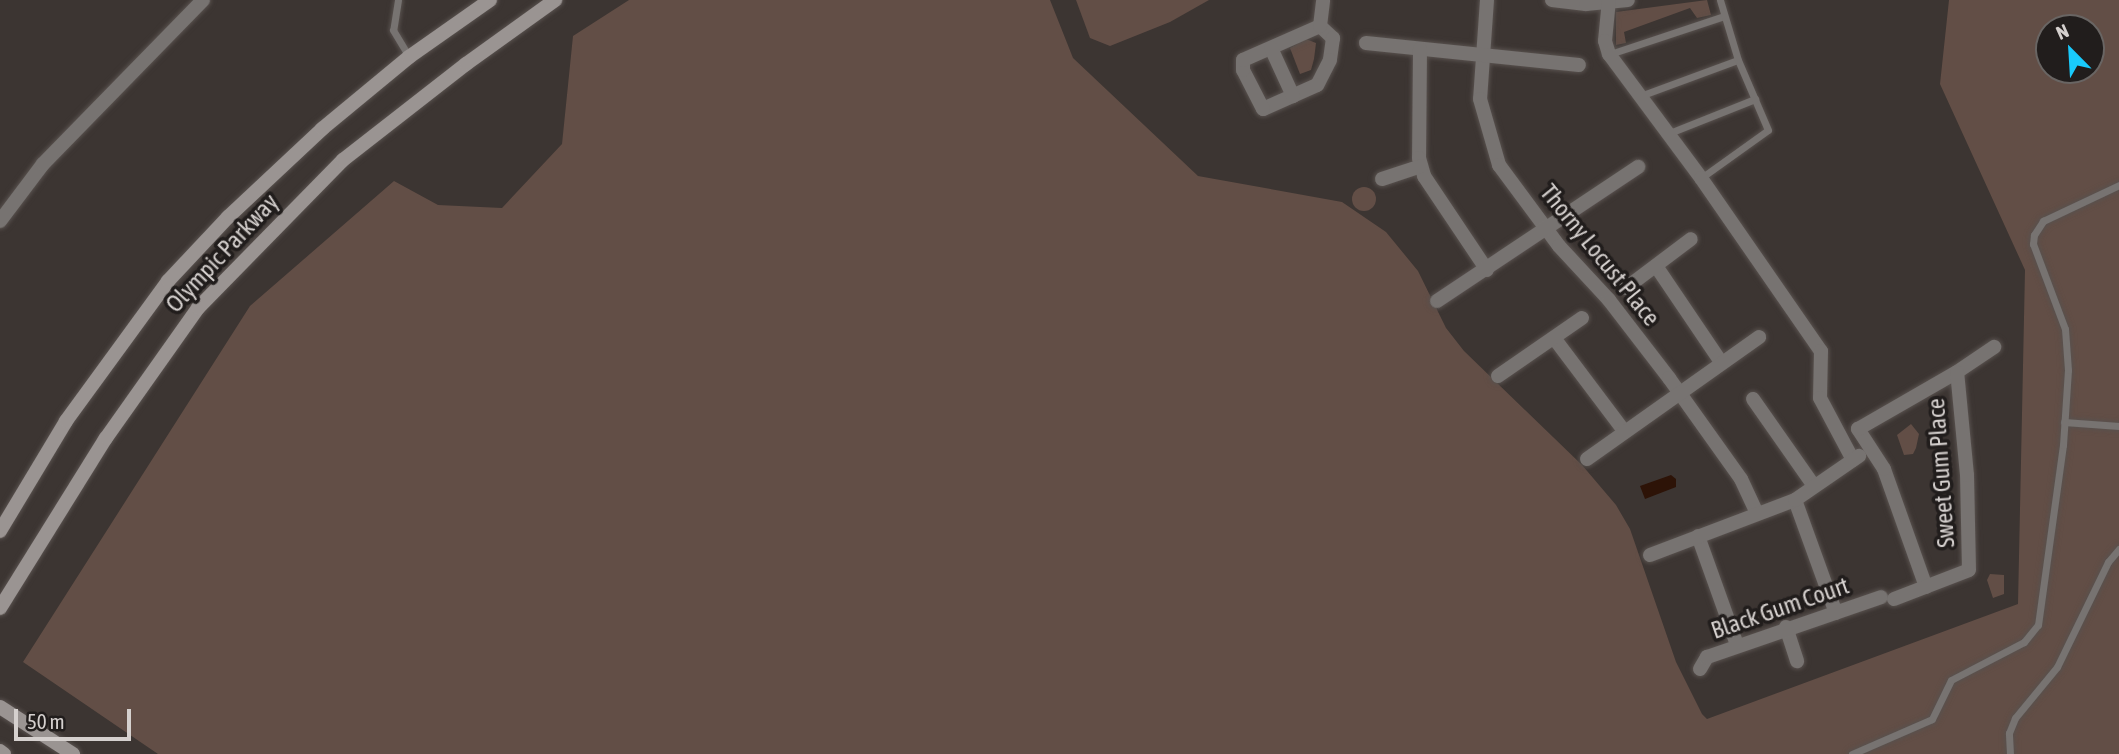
<!DOCTYPE html>
<style>
body{margin:0}
#map{position:relative;width:2119px;height:754px;overflow:hidden;background:#3c3532;font-family:"Asap Condensed",sans-serif}
div>[style]{position:absolute}
.green>*{inset:0;background:#624e46}
.round{border-radius:50%}
.water>*{inset:0;background:#2d1307}
.roads{filter:drop-shadow(0 0 2px #58514e) drop-shadow(0 0 2px #58514e)}
.lane>*{height:7px;margin:-3.5px;padding:0 3.5px;transform-origin:3.5px;border-radius:3.5px;background:#777371}
.street>*{height:14px;margin:-7px;padding:0 7px;transform-origin:7px;border-radius:7px;background:#777371}
.secondary>*{height:14px;margin:-7px;padding:0 7px;transform-origin:7px;border-radius:7px;background:#9a9492}
span{translate:-50% -50%;white-space:nowrap;text-align:center;line-height:1.15;-webkit-text-stroke:7px #211d1c;paint-order:stroke}
.street-label{font-size:24px;color:#d5d0ce}
.north{position:absolute;left:2035px;top:14px;width:70px;height:70px;box-sizing:border-box;background:#211d1c;border:2px solid #696563;border-radius:50%;rotate:336deg;font-size:19px;font-weight:700;line-height:28px;text-align:center;color:#d5d0ce}
.north::after{content:'';display:block;margin:auto;width:24px;height:32px;background:#19cafc;clip-path:polygon(50% 0,100% 100%,50% 72%,0 100%)}
.scale{position:absolute;left:14px;top:709px;width:117px;height:32px;box-sizing:border-box;border:4px solid #d5d0ce;border-top:0;padding-left:9px;font-size:21px;line-height:24px;white-space:nowrap;color:#d5d0ce;-webkit-text-stroke:5px #211d1c;paint-order:stroke}
</style>
<div id="map">
<div class="green">
<div style="clip-path:polygon(evenodd,629px 0,1050px 0,1073px 58px,1198px 176px,1342px 202px,1386px 232px,1418px 271px,1446px 328px,1464px 351px,1582px 465px,1616px 505px,1630px 529px,1676px 662px,1702px 714px,1707px 719px,2018px 604px,2025px 270px,1940px 84px,1949px 0,2119px 0,2119px 754px,158px 754px,23px 662px,250px 306px,394px 181px,438px 205px,502px 208px,562px 144px,573px 36px,629px 0,2049px 28px,2091px 28px,2091px 70px,2049px 70px,2049px 28px)"></div>
<div style="clip-path:polygon(1076px 0,1209px 0,1170px 22px,1110px 46px,1090px 38px)"></div>
<div style="clip-path:polygon(1707px 0,1711px 15px,1697px 18px,1690px 8px,1624px 32px,1626px 43px,1616px 45px,1616px 12px)"></div>
<div style="clip-path:polygon(1306px 39px,1316px 43px,1314px 59px,1311px 70px,1300px 74px,1290px 48px)"></div>
<div class="round" style="left:1352px;top:187px;width:24px;height:24px"></div>
<div style="clip-path:polygon(1911px 424px,1919px 434px,1916px 448px,1913px 454px,1904px 455px,1897px 435px)"></div>
<div style="clip-path:polygon(1990px 574px,2004px 575px,2004px 594px,1993px 598px,1987px 580px)"></div>
</div>
<div class="water">
<div style="clip-path:polygon(1671px 475px,1676px 479px,1676px 487px,1645px 499px,1640px 486px)"></div>
</div>
<div class="roads">
<div class="lane">
<div style="left:398px;top:0;width:30px;rotate:99deg"></div>
<div style="left:393px;top:30px;width:31px;rotate:59deg"></div>
<div style="left:1610px;top:54px;width:120px;rotate:-18.4deg"></div>
<div style="left:1640px;top:96px;width:104px;rotate:-20.2deg"></div>
<div style="left:1667px;top:134px;width:95px;rotate:-21.7deg"></div>
<div style="left:1701px;top:178px;width:82px;rotate:-35.6deg"></div>
<div style="left:1768px;top:130px;width:76px;rotate:-113.2deg"></div>
<div style="left:1738px;top:60px;width:63px;rotate:-106.7deg"></div>
<div style="left:2064px;top:422px;width:55px;rotate:4.2deg"></div>
<div style="left:1852px;top:754px;width:87px;rotate:-23.6deg"></div>
<div style="left:1932px;top:719px;width:43px;rotate:-64deg"></div>
<div style="left:1951px;top:680px;width:82px;rotate:-27.5deg"></div>
<div style="left:2024px;top:642px;width:22px;rotate:-51deg"></div>
<div style="left:2038px;top:625px;width:182px;rotate:-82.1deg"></div>
<div style="left:2063px;top:445px;width:75px;rotate:-86.2deg"></div>
<div style="left:2068px;top:370px;width:41px;rotate:-94.2deg"></div>
<div style="left:2065px;top:329px;width:91px;rotate:-110.6deg"></div>
<div style="left:2033px;top:244px;width:9px;rotate:-84deg"></div>
<div style="left:2034px;top:235px;width:17px;rotate:-57deg"></div>
<div style="left:2043px;top:221px;width:84px;rotate:-25.3deg"></div>
<div style="left:2010px;top:754px;width:21px;rotate:-93deg"></div>
<div style="left:2009px;top:733px;width:16px;rotate:-68deg"></div>
<div style="left:2015px;top:718px;width:66px;rotate:-50.5deg"></div>
<div style="left:2057px;top:667px;width:117px;rotate:-64.1deg"></div>
<div style="left:2108px;top:562px;width:17px;rotate:-50deg"></div>
</div>
<div class="street">
<div style="left:1487px;top:0;width:99px;rotate:94deg"></div>
<div style="left:1480px;top:99px;width:69px;rotate:73.9deg"></div>
<div style="left:1499px;top:165px;width:101px;rotate:53.5deg"></div>
<div style="left:1559px;top:246px;width:74px;rotate:47.2deg"></div>
<div style="left:1609px;top:300px;width:98px;rotate:52.4deg"></div>
<div style="left:1669px;top:378px;width:124px;rotate:54.5deg"></div>
<div style="left:1741px;top:479px;width:38px;rotate:65deg"></div>
<div style="left:1552px;top:0;width:34px;rotate:7deg"></div>
<div style="left:1586px;top:4px;width:42px;rotate:-5.4deg"></div>
<div style="left:1609px;top:0;width:41px;rotate:95.6deg"></div>
<div style="left:1605px;top:41px;width:14px;rotate:73deg"></div>
<div style="left:1609px;top:54px;width:154px;rotate:53.4deg"></div>
<div style="left:1701px;top:178px;width:211px;rotate:55.3deg"></div>
<div style="left:1821px;top:351px;width:47px;rotate:91.2deg"></div>
<div style="left:1820px;top:398px;width:70px;rotate:62deg"></div>
<div style="left:1320px;top:26px;width:18px;rotate:43deg"></div>
<div style="left:1333px;top:38px;width:22px;rotate:98deg"></div>
<div style="left:1330px;top:60px;width:28px;rotate:117deg"></div>
<div style="left:1317px;top:85px;width:59px;rotate:156deg"></div>
<div style="left:1263px;top:109px;width:44px;rotate:-117.1deg"></div>
<div style="left:1243px;top:70px;width:10px;rotate:-90deg"></div>
<div style="left:1243px;top:60px;width:84px;rotate:-23.8deg"></div>
<div style="left:1320px;top:26px;width:26px;rotate:-83deg"></div>
<div style="left:1366px;top:43px;width:214px;rotate:5.9deg"></div>
<div style="left:1271px;top:48px;width:53px;rotate:65.4deg"></div>
<div style="left:1420px;top:49px;width:109px;rotate:90.5deg"></div>
<div style="left:1419px;top:158px;width:19px;rotate:74deg"></div>
<div style="left:1424px;top:176px;width:113px;rotate:56.2deg"></div>
<div style="left:1382px;top:179px;width:41px;rotate:-18.4deg"></div>
<div style="left:0;top:221px;width:71px;rotate:-53deg"></div>
<div style="left:43px;top:164px;width:229px;rotate:-45.7deg"></div>
<div style="left:1656px;top:266px;width:116px;rotate:55.9deg"></div>
<div style="left:1626px;top:288px;width:81px;rotate:-37deg"></div>
<div style="left:1437px;top:301px;width:242px;rotate:-33.7deg"></div>
<div style="left:1554px;top:338px;width:116px;rotate:53deg"></div>
<div style="left:1498px;top:376px;width:102px;rotate:-34.6deg"></div>
<div style="left:1753px;top:399px;width:106px;rotate:55deg"></div>
<div style="left:1587px;top:459px;width:211px;rotate:-35.3deg"></div>
<div style="left:1795px;top:500px;width:120px;rotate:70.1deg"></div>
<div style="left:1698px;top:536px;width:116px;rotate:70.3deg"></div>
<div style="left:1650px;top:555px;width:155px;rotate:-20.8deg"></div>
<div style="left:1795px;top:500px;width:78px;rotate:-34.5deg"></div>
<div style="left:1926px;top:587px;width:125px;rotate:-109.6deg"></div>
<div style="left:1884px;top:469px;width:48px;rotate:-123deg"></div>
<div style="left:1858px;top:429px;width:114px;rotate:-29.9deg"></div>
<div style="left:1957px;top:372px;width:45px;rotate:-34deg"></div>
<div style="left:1894px;top:599px;width:80px;rotate:-21.1deg"></div>
<div style="left:1969px;top:570px;width:95px;rotate:-91.2deg"></div>
<div style="left:1967px;top:475px;width:103px;rotate:-95.5deg"></div>
<div style="left:1786px;top:627px;width:36px;rotate:72deg"></div>
<div style="left:1700px;top:669px;width:14px;rotate:-60deg"></div>
<div style="left:1707px;top:657px;width:184px;rotate:-19deg"></div>
</div>
<div class="secondary">
<div style="left:0;top:531px;width:128px;rotate:-59deg"></div>
<div style="left:66px;top:421px;width:173px;rotate:-53.9deg"></div>
<div style="left:168px;top:281px;width:88px;rotate:-46.8deg"></div>
<div style="left:228px;top:217px;width:129px;rotate:-43.1deg"></div>
<div style="left:322px;top:129px;width:113px;rotate:-39.6deg"></div>
<div style="left:409px;top:57px;width:99px;rotate:-35.1deg"></div>
<div style="left:0;top:608px;width:200px;rotate:-58.1deg"></div>
<div style="left:106px;top:438px;width:159px;rotate:-54.7deg"></div>
<div style="left:198px;top:308px;width:207px;rotate:-45.6deg"></div>
<div style="left:343px;top:160px;width:156px;rotate:-38deg"></div>
<div style="left:466px;top:64px;width:110px;rotate:-35.7deg"></div>
<div style="left:0;top:707px;width:87px;rotate:32.8deg"></div>
<div style="left:0;top:751px;width:5px;rotate:37deg"></div>
</div>
</div>
<div class="street-label">
<span style="left:222px;top:253px;rotate:-47deg">Olympic Parkway</span>
<span style="left:1600px;top:255px;rotate:51deg">Thorny Locust Place</span>
<span style="left:1941px;top:473px;rotate:-94deg">Sweet Gum Place</span>
<span style="left:1780px;top:608px;rotate:-19deg">Black Gum Court</span>
</div>
<div class="north">N</div>
<div class="scale">50 m</div>
</div>
